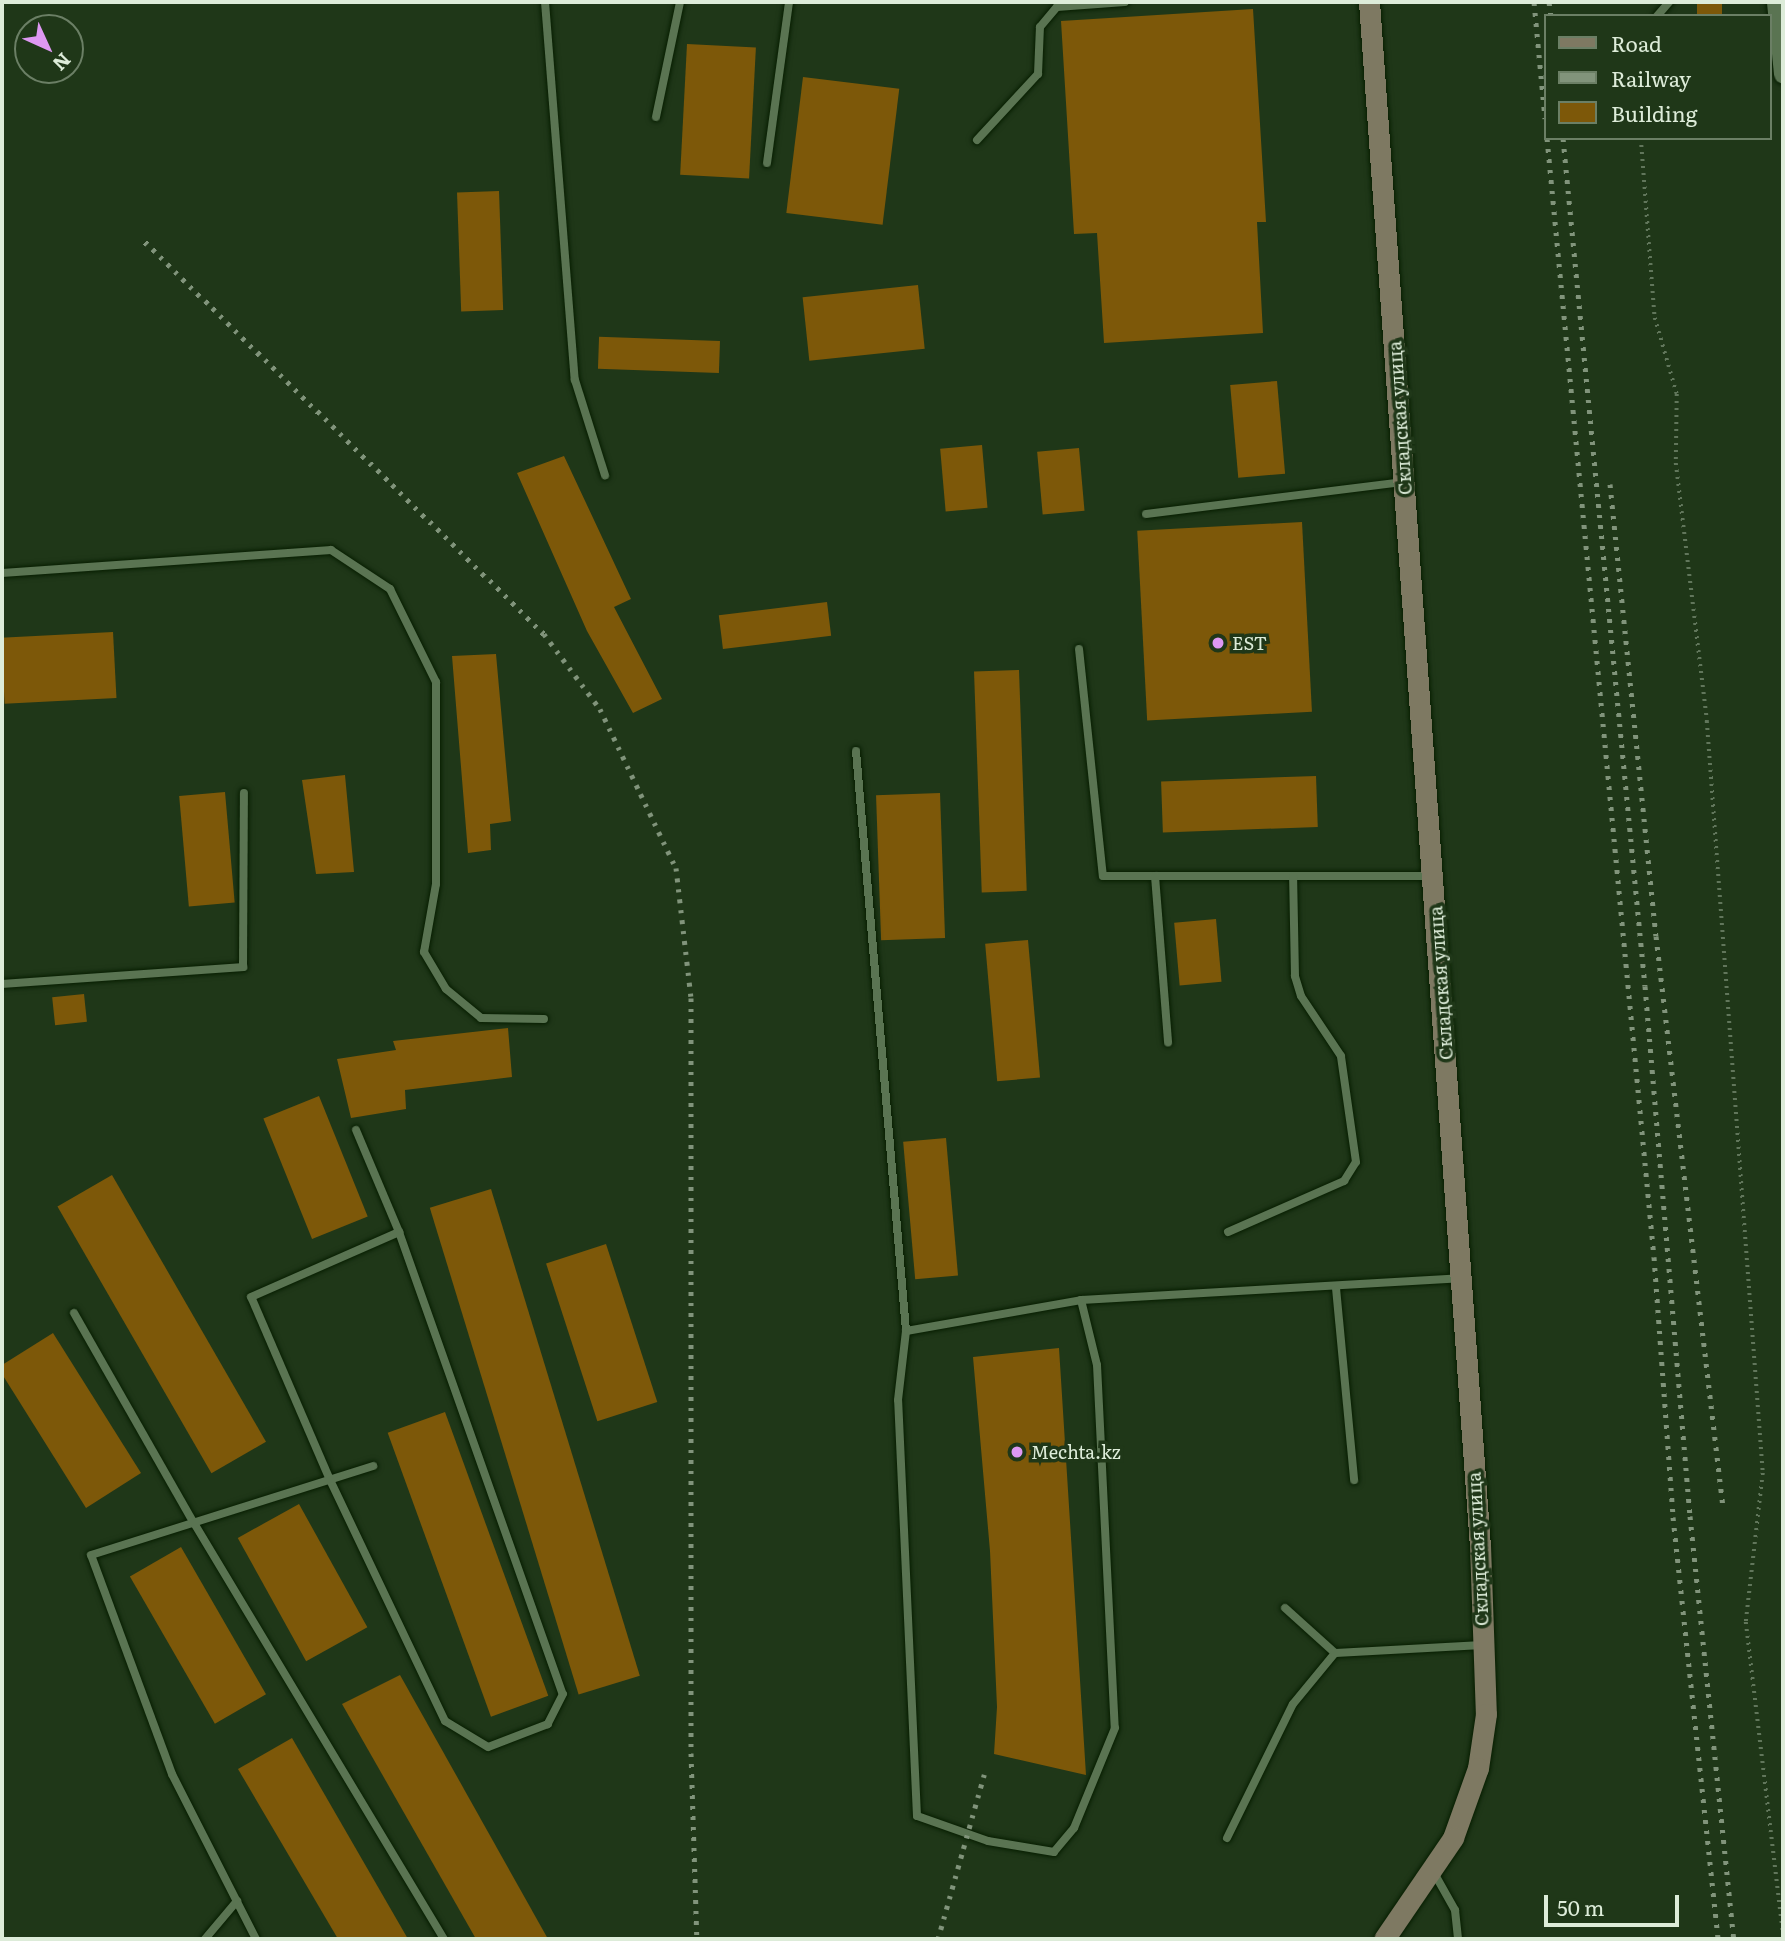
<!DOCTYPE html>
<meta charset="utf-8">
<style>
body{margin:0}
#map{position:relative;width:1785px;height:1941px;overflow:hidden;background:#1f3718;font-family:Literata,serif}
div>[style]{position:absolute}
.building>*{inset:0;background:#7d5809;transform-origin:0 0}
.path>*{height:3.5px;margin-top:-1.75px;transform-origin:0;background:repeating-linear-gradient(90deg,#61765b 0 2px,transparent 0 7px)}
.roads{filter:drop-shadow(0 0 2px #071e01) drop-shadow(0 0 2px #071e01)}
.service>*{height:8px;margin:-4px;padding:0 4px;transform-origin:4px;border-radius:4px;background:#5a7452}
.tertiary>*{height:19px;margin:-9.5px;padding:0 9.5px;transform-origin:9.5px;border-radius:9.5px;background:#5a7452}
.secondary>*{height:21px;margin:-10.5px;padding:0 10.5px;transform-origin:10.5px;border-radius:10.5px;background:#7e7962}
.rail>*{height:5px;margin-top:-2.5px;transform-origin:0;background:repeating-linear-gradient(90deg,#81947b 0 3.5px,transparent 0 10.5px)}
.dots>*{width:19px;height:19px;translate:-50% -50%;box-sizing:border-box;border:4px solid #1f3718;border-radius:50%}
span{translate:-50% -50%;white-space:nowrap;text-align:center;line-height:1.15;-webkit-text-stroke:7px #1f3718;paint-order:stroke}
.street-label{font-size:18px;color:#ddecd9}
.poi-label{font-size:18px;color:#ddecd9}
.left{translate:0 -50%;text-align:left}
.frame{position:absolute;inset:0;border:4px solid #ddecd9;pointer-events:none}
.legend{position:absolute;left:1544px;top:14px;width:228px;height:126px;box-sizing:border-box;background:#1f3718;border:2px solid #6b7f65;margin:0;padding:9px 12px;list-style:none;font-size:21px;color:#ddecd9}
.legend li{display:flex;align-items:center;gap:14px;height:35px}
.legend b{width:35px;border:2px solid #6b7f65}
.north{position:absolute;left:14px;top:14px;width:70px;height:70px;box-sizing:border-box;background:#1f3718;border:2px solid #6b7f65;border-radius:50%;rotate:135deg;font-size:19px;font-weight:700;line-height:28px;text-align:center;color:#ddecd9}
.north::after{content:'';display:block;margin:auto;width:24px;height:32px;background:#de98f2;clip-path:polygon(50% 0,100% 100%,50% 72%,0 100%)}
.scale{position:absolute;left:1544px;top:1895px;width:135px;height:32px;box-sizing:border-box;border:4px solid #ddecd9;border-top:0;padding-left:9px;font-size:21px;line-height:24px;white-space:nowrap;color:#ddecd9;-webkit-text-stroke:5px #1f3718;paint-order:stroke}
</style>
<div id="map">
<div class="building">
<div style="left:1697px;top:2px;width:25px;height:14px"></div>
<div style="clip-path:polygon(1253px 9px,1266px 222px,1257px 222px,1263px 333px,1104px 343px,1097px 233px,1074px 234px,1061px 21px)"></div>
<div style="left:687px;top:44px;width:69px;height:131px;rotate:3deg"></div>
<div style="left:803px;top:77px;width:97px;height:137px;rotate:7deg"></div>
<div style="left:499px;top:191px;width:119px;height:42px;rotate:88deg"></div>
<div style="left:918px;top:285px;width:64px;height:116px;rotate:84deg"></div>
<div style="left:720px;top:341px;width:32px;height:121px;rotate:92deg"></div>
<div style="left:1277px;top:381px;width:93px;height:47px;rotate:85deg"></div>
<div style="left:982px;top:445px;width:63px;height:42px;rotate:85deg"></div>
<div style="left:1079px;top:448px;width:63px;height:42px;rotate:85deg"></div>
<div style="clip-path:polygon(564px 456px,631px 599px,614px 607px,662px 699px,633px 713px,587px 631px,517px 473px)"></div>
<div style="left:1302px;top:522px;width:190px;height:165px;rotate:87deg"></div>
<div style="left:827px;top:602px;width:34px;height:109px;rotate:83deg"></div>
<div style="left:113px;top:632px;width:66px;height:112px;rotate:87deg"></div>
<div style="clip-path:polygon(496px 654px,511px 821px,490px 824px,491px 850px,468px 853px,452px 656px)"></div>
<div style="left:1019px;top:670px;width:221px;height:45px;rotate:88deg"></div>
<div style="clip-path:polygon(345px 775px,354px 872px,316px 874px,302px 780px)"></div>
<div style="left:1316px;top:776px;width:51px;height:155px;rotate:88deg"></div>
<div style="left:225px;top:792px;width:111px;height:46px;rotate:85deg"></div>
<div style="left:940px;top:793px;width:145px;height:64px;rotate:88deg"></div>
<div style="left:1216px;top:919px;width:63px;height:42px;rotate:85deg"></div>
<div style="left:1028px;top:940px;width:138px;height:43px;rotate:85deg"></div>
<div style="left:84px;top:994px;width:28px;height:32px;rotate:84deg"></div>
<div style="clip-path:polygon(508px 1028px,512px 1077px,405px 1090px,406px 1109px,351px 1118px,337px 1059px,396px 1050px,393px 1041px)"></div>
<div style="left:319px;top:1096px;width:130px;height:60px;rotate:68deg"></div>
<div style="left:946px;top:1138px;width:138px;height:43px;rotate:85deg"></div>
<div style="left:112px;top:1175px;width:308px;height:63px;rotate:60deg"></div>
<div style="left:491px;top:1189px;width:509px;height:64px;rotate:73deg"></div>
<div style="left:606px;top:1244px;width:166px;height:63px;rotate:72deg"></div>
<div style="clip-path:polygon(53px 1333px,141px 1473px,86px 1508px,2px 1374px,2px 1365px)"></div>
<div style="clip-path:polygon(1059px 1348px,1086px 1775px,994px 1754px,997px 1707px,990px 1551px,973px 1357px)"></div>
<div style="left:445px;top:1412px;width:302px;height:61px;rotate:70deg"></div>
<div style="left:299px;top:1504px;width:141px;height:70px;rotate:61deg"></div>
<div style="left:181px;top:1547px;width:170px;height:59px;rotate:60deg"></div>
<div style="clip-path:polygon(400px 1675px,548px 1939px,476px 1939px,342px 1704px)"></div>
<div style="clip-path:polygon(292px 1738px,408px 1939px,338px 1939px,238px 1769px)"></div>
</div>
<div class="path">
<div style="left:1641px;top:138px;width:181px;rotate:85.6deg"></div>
<div style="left:1655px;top:318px;width:79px;rotate:73.9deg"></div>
<div style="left:1677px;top:394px;width:69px;rotate:90.8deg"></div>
<div style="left:1676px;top:463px;width:260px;rotate:83.1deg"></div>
<div style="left:1707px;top:721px;width:754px;rotate:85.74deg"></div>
<div style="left:1763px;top:1473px;width:150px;rotate:96.5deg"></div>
<div style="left:1746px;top:1622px;width:311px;rotate:83.2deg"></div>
</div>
<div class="roads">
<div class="service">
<div style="left:545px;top:2px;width:379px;rotate:85.5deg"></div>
<div style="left:575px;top:380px;width:100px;rotate:72.5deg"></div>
<div style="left:1657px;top:16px;width:18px;rotate:-49deg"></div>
<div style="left:656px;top:117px;width:117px;rotate:-78.2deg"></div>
<div style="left:977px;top:140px;width:90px;rotate:-47.3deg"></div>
<div style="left:1038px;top:74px;width:47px;rotate:-87.6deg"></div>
<div style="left:1040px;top:27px;width:26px;rotate:-50deg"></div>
<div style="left:1057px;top:7px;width:68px;rotate:-4.2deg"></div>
<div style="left:767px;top:163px;width:162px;rotate:-82.2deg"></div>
<div style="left:1146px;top:514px;width:258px;rotate:-7.1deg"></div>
<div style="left:2px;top:573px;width:330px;rotate:-4deg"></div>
<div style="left:331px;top:550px;width:71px;rotate:33.5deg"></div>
<div style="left:390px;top:589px;width:104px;rotate:63.7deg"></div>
<div style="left:436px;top:682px;width:202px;rotate:90deg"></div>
<div style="left:436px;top:884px;width:69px;rotate:100deg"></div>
<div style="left:424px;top:952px;width:43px;rotate:59.3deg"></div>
<div style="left:446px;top:989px;width:45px;rotate:39.6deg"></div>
<div style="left:481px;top:1018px;width:63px;rotate:0.9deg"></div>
<div style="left:1079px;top:649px;width:228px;rotate:84deg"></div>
<div style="left:1103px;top:876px;width:328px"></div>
<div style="left:856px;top:751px;width:582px;rotate:85.07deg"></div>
<div style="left:1155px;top:876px;width:167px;rotate:85.5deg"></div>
<div style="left:2px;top:984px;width:242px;rotate:-4deg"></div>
<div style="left:243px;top:967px;width:174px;rotate:-89.7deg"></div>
<div style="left:356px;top:1130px;width:111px;rotate:67.1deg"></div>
<div style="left:399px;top:1232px;width:490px;rotate:70.5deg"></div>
<div style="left:563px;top:1694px;width:34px;rotate:117deg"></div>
<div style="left:548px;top:1724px;width:64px;rotate:159deg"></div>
<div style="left:488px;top:1747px;width:50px;rotate:-148.8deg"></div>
<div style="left:445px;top:1721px;width:267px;rotate:-115.5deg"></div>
<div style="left:330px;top:1480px;width:199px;rotate:-113.3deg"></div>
<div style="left:251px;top:1297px;width:162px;rotate:-23.7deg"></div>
<div style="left:1228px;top:1232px;width:127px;rotate:-23.7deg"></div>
<div style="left:1344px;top:1181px;width:22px;rotate:-58deg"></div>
<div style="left:1356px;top:1162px;width:107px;rotate:-98.1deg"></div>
<div style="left:1341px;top:1056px;width:72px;rotate:-123.7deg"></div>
<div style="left:1301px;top:996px;width:21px;rotate:-107deg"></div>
<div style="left:1295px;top:976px;width:100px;rotate:-91.1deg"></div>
<div style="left:1336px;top:1288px;width:193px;rotate:84.6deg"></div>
<div style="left:1081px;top:1300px;width:67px;rotate:76.2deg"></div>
<div style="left:1097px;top:1365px;width:363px;rotate:87.2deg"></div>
<div style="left:1115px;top:1728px;width:108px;rotate:112.3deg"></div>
<div style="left:1074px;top:1828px;width:31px;rotate:130deg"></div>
<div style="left:1054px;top:1852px;width:67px;rotate:-170.5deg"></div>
<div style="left:988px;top:1841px;width:75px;rotate:-160.6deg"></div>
<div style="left:917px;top:1816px;width:416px;rotate:-92.6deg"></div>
<div style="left:898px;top:1400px;width:69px;rotate:-83.4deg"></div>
<div style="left:906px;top:1331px;width:178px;rotate:-10deg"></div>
<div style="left:1081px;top:1300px;width:380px;rotate:-3.3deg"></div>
<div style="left:74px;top:1313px;width:242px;rotate:60.3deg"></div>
<div style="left:194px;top:1523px;width:485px;rotate:59deg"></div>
<div style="left:1285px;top:1608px;width:67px;rotate:42deg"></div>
<div style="left:1227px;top:1838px;width:149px;rotate:-63.8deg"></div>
<div style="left:1293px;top:1704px;width:66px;rotate:-50.5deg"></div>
<div style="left:1335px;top:1653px;width:148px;rotate:-3.1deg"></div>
<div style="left:1433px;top:1871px;width:45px;rotate:60.6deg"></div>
<div style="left:1455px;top:1910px;width:29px;rotate:84deg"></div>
<div style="left:205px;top:1939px;width:50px;rotate:-49.9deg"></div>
<div style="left:256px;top:1939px;width:185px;rotate:-117deg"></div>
<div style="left:172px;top:1774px;width:233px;rotate:-110.3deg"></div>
<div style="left:91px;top:1555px;width:296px;rotate:-17.5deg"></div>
</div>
<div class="tertiary">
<div style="left:1776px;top:2px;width:72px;rotate:84.4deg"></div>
</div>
<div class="secondary">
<div style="left:1369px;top:2px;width:1547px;rotate:85.89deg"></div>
<div style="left:1480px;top:1545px;width:169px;rotate:88deg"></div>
<div style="left:1486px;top:1714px;width:55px;rotate:98.4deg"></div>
<div style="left:1478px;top:1768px;width:74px;rotate:109.7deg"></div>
<div style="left:1453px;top:1838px;width:122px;rotate:124.3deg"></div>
</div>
</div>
<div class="rail">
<div style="left:1534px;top:2px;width:117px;rotate:84.6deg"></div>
<div style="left:1549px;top:2px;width:14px;rotate:82deg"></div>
<div style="left:1547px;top:138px;width:1124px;rotate:84.54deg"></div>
<div style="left:1654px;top:1257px;width:261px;rotate:85.8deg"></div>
<div style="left:1673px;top:1517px;width:424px;rotate:83.9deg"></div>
<div style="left:1563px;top:138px;width:852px;rotate:84.48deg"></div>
<div style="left:1645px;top:986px;width:532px;rotate:85.15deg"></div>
<div style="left:1690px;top:1516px;width:425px;rotate:84.1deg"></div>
<div style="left:145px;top:242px;width:559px;rotate:44.49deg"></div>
<div style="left:544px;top:634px;width:94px;rotate:53.3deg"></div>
<div style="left:600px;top:709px;width:176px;rotate:64.5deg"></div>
<div style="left:676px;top:868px;width:131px;rotate:83.4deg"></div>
<div style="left:691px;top:998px;width:755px;rotate:90deg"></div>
<div style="left:691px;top:1753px;width:186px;rotate:88.2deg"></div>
<div style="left:1610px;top:484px;width:454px;rotate:84.2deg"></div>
<div style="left:1656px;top:936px;width:575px;rotate:83.31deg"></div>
<div style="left:938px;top:1939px;width:173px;rotate:-74.3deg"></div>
</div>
<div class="dots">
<div style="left:1218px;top:643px;background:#de98f2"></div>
<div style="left:1017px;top:1452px;background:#de98f2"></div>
</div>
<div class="street-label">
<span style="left:1400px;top:418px;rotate:-94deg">Складская улица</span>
<span style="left:1441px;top:983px;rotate:-94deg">Складская улица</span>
<span style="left:1478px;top:1549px;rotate:-93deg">Складская улица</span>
</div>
<div class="poi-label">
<span class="left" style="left:1232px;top:643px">EST</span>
<span class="left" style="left:1031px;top:1452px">Mechta.kz</span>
</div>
<div class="frame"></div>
<ul class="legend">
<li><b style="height:9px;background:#7e7962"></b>Road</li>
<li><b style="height:9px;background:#81947b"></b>Railway</li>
<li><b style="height:19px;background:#7d5809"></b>Building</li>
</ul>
<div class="north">N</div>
<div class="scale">50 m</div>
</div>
